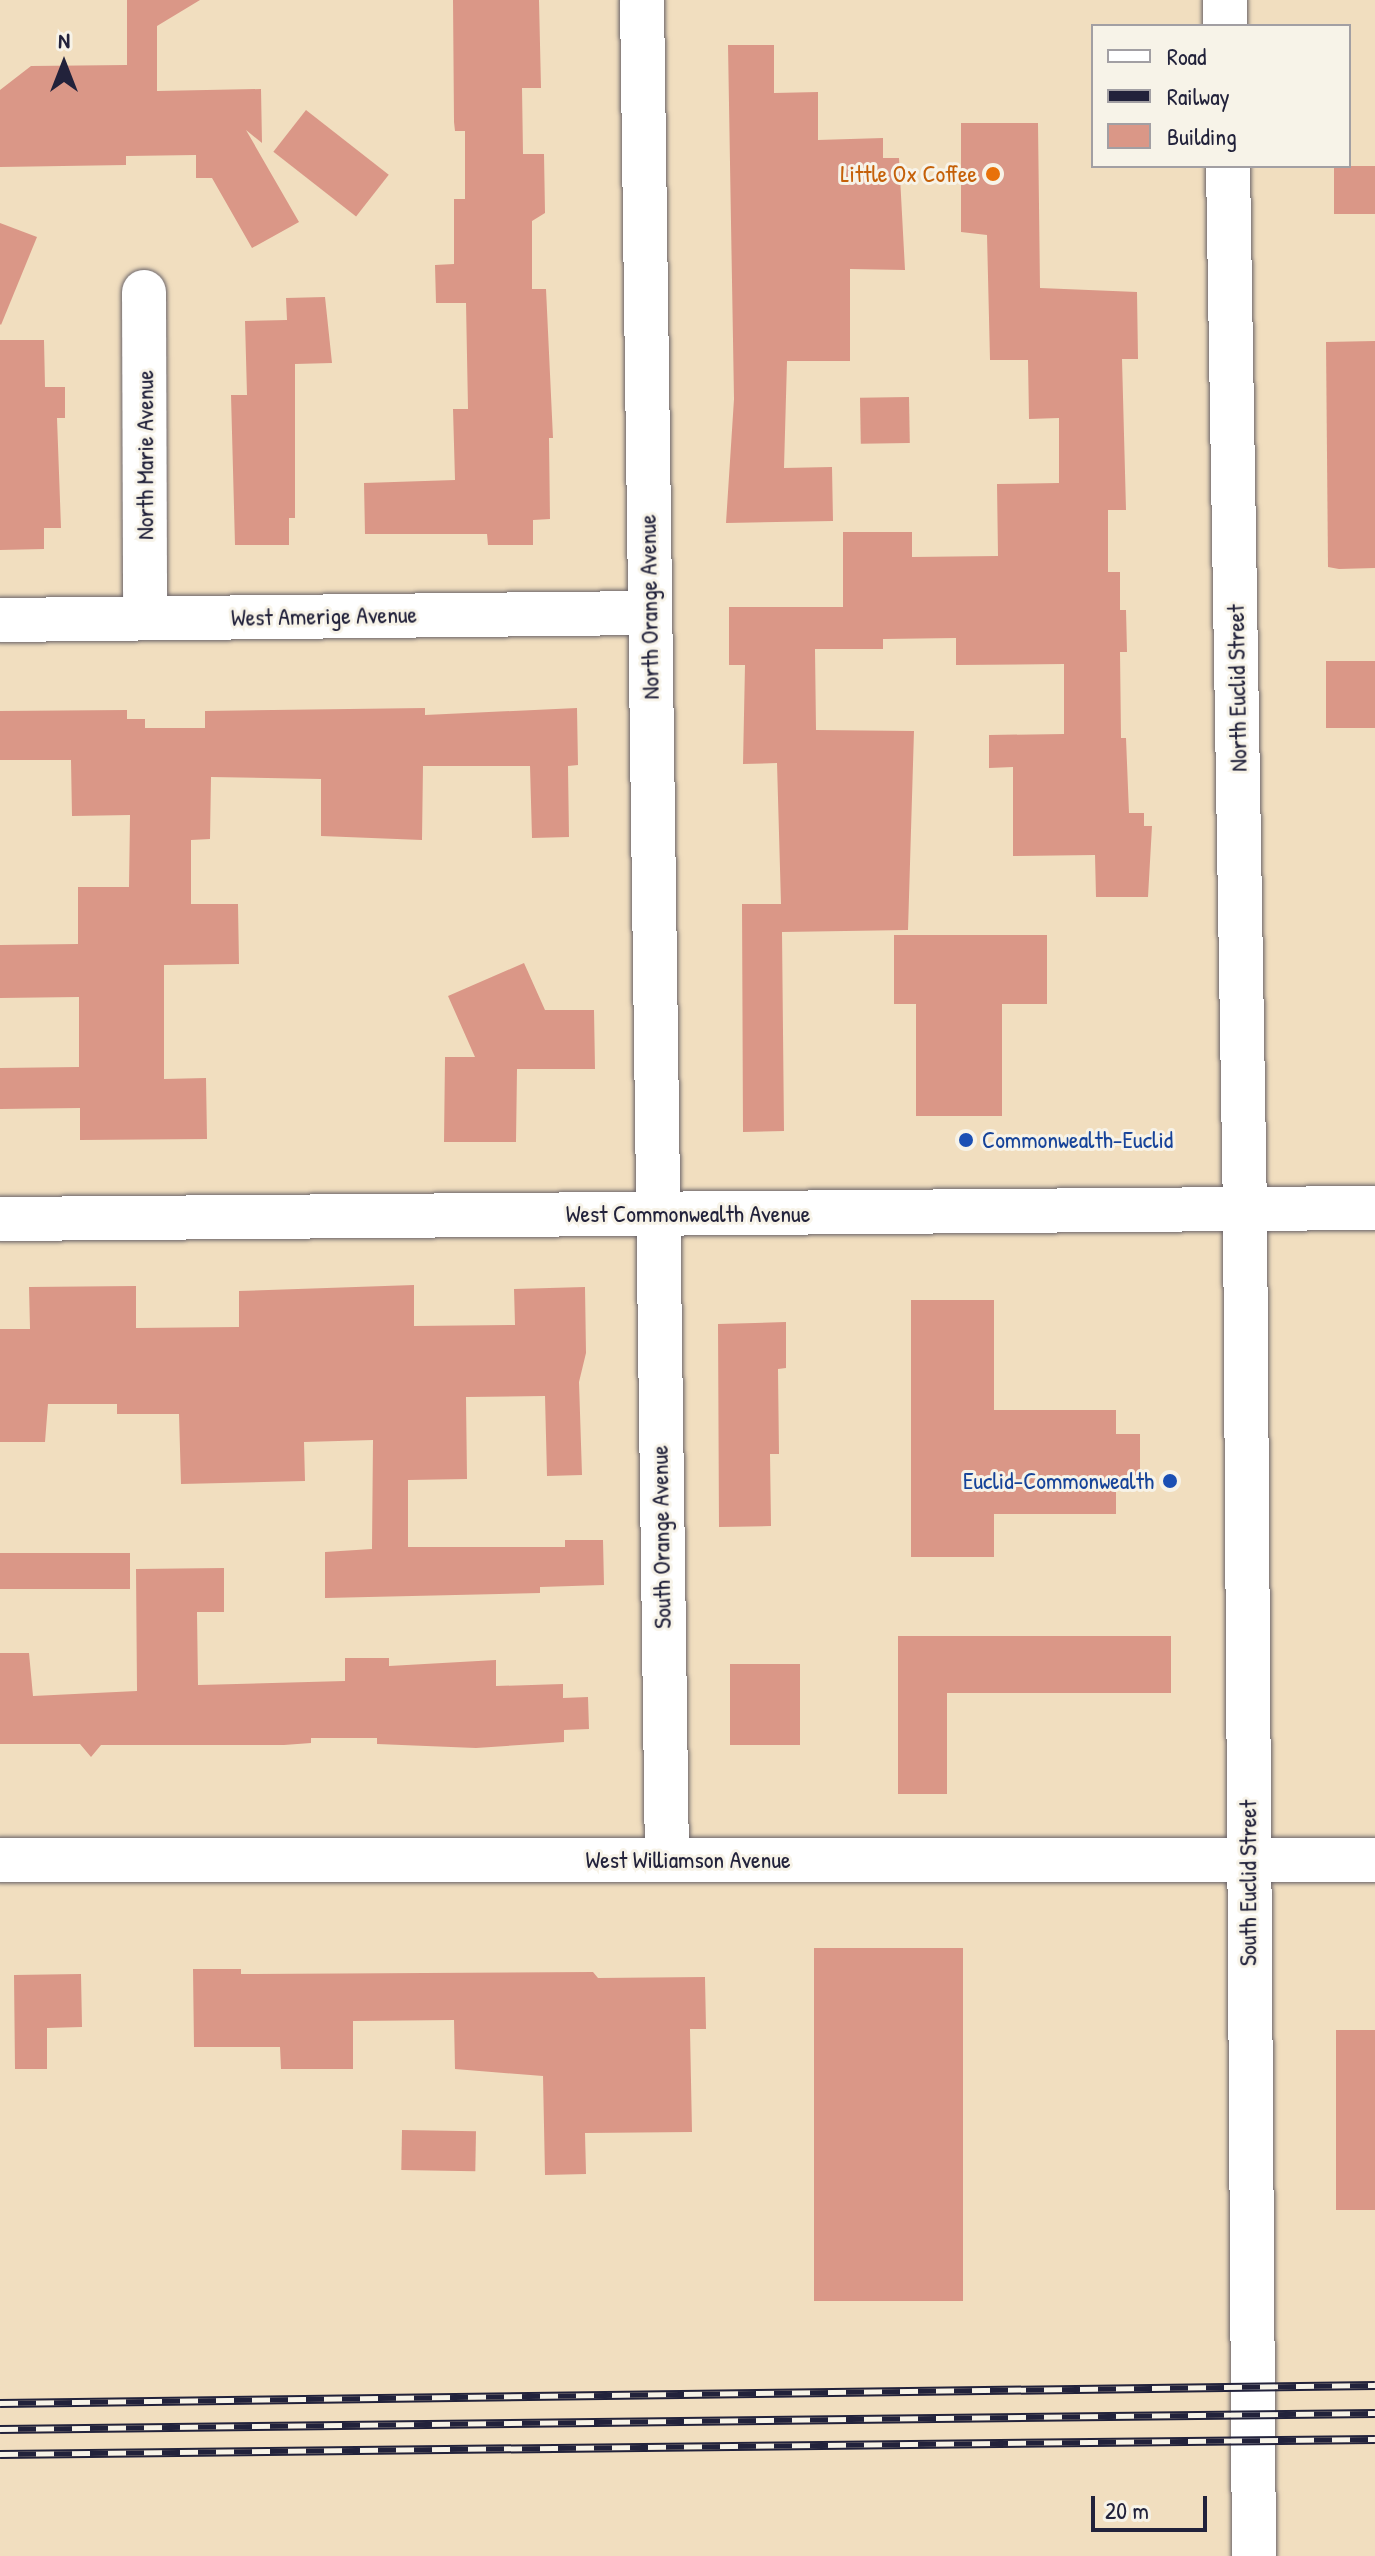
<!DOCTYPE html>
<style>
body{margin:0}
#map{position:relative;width:1375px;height:2556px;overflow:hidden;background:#f1debf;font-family:"Patrick Hand",sans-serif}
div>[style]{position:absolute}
.building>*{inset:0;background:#da9787;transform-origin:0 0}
.roads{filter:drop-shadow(0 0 2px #6a6469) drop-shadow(0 0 2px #6a6469)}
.street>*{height:44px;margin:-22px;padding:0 22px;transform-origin:22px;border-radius:22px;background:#fff}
.secondary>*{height:44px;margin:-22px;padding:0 22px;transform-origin:22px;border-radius:22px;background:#fff}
.rail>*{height:9px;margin-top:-4.5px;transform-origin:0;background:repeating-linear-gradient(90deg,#f7f3e8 0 18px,#22223b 0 36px);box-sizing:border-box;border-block:2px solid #22223b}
.dots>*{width:22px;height:22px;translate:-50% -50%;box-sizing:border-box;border:4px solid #f7f3e8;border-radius:50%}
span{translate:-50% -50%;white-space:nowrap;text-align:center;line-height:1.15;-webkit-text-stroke:6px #f7f3e8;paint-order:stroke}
.food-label{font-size:24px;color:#c56008}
.right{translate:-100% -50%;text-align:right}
.street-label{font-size:24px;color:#22223b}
.transit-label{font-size:24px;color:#164399}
.left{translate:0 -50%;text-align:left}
.legend{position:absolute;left:1091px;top:24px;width:260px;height:144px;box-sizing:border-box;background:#f7f3e8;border:2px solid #a29fa3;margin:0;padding:10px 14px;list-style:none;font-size:24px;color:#22223b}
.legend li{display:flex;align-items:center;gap:16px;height:40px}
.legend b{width:40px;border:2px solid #a29fa3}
.north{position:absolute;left:24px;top:24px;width:80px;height:80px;-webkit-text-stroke:6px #f7f3e8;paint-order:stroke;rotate:0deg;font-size:22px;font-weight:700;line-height:32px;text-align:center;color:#22223b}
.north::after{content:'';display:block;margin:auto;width:28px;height:36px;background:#22223b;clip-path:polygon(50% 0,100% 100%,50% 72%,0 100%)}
.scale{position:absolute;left:1091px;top:2496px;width:116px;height:36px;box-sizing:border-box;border:4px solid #22223b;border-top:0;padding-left:10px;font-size:24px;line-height:28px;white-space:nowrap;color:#22223b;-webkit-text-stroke:6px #f7f3e8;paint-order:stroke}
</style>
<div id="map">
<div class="building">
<div style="clip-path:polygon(127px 0,200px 0,157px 26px,157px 91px,261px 89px,262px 143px,246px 130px,299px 222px,252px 248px,212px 178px,196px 178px,196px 155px,126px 156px,126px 165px,0 167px,0 90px,31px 66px,127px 65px)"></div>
<div style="clip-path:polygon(453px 0,539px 0,541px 88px,522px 88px,523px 154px,544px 154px,545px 213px,532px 221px,532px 289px,546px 289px,553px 438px,549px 438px,550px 519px,533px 520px,533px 545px,488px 545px,487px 534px,365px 534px,364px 483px,455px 480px,453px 409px,468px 409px,466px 303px,436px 303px,435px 265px,454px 264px,454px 199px,465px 199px,465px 131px,455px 131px,454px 122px)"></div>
<div style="clip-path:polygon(728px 45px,774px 45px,774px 93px,818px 92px,818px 140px,883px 138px,883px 158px,899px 158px,905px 270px,850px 269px,850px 361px,787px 361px,784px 468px,832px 467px,833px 521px,726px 523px,734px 399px)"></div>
<div style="left:306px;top:110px;width:105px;height:53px;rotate:38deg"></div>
<div style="clip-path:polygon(961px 123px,1038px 123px,1040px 288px,1137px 292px,1138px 359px,1122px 359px,1126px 510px,1108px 510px,1108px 572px,1120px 572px,1120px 610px,1126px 610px,1127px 652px,1120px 652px,1121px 738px,1126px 738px,1129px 813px,1144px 813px,1144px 826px,1152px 826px,1148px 897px,1096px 897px,1095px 855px,1013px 856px,1013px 767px,989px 768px,989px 735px,1064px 734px,1064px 664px,956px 665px,956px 638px,883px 639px,883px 649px,815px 649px,816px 730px,914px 731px,908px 930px,782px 932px,784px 1131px,743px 1132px,742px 904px,781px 904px,777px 763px,743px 764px,745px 665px,729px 665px,729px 607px,843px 607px,843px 532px,912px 532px,912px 557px,998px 556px,997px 484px,1059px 483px,1059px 418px,1029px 419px,1028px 360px,990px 360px,987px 235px,961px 232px)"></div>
<div style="left:1334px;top:166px;width:41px;height:48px"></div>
<div style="clip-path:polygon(0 223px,37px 237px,1px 325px,0 324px)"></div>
<div style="clip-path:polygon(325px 297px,332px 363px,295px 364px,295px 518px,289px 518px,289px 545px,235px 545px,231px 395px,247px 395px,245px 321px,287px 320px,286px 298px)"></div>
<div style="clip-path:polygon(0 340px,44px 340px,45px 387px,65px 387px,65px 418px,57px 418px,61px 528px,44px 528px,44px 549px,0 550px)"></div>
<div style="clip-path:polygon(1375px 341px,1375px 568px,1339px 569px,1328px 567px,1326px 342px)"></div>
<div style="left:909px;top:397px;width:46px;height:49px;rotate:89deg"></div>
<div style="left:1326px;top:661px;width:49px;height:67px"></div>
<div style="clip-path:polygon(425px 708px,425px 715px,577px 708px,578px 765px,568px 766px,569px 837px,532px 838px,530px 766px,423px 766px,422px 840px,321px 836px,321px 779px,211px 777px,210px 839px,191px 840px,191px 904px,238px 904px,239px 964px,164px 965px,164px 1079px,206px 1078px,207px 1139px,80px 1140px,80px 1108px,0 1109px,0 1068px,79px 1067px,79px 997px,0 998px,0 945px,78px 944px,78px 887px,129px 887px,130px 815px,72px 816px,71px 760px,0 760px,0 711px,127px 710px,127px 719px,145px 719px,145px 728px,205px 728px,205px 711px)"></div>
<div style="clip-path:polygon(894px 935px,1047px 935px,1047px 1004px,1002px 1004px,1002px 1116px,916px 1116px,916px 1004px,894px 1004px)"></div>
<div style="clip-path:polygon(524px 963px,545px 1010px,594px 1010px,595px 1069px,517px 1069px,516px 1142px,444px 1142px,445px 1057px,475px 1057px,448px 996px)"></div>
<div style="clip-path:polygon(414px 1285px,414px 1326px,515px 1325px,514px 1289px,585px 1287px,586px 1353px,579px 1382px,582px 1475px,547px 1476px,545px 1396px,466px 1397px,467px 1479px,408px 1480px,408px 1547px,565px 1547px,565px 1540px,603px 1540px,604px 1585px,540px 1587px,540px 1593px,325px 1598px,325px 1552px,372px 1549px,373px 1440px,304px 1442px,305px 1481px,181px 1484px,179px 1414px,117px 1414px,117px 1404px,48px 1404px,45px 1442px,0 1442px,0 1329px,30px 1329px,29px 1287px,136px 1286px,136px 1328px,239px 1327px,239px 1291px)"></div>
<div style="clip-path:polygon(911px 1300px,994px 1300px,994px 1410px,1116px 1410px,1116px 1434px,1140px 1434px,1140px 1488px,1116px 1488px,1116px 1514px,994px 1514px,994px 1557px,911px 1557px)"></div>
<div style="clip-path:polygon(786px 1322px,786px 1368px,778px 1369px,779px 1454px,770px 1454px,771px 1526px,719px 1527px,718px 1324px)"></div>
<div style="left:0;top:1553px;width:130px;height:36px"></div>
<div style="clip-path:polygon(224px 1568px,224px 1612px,197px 1612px,198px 1685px,345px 1681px,345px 1658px,389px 1658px,389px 1666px,496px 1660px,496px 1686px,563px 1684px,563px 1698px,588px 1697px,589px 1729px,564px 1730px,564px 1742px,476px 1748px,377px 1744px,377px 1738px,311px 1738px,311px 1743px,284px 1745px,101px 1745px,91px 1757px,80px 1744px,0 1744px,0 1653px,29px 1653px,33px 1696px,137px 1691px,136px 1569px)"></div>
<div style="clip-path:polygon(898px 1636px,1171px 1636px,1171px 1693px,947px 1693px,947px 1794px,898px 1794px)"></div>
<div style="left:730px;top:1664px;width:70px;height:81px"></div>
<div style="left:814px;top:1948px;width:149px;height:353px"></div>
<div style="clip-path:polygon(193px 1969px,241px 1969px,241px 1974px,593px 1972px,598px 1978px,705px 1977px,706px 2029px,690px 2029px,692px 2132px,585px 2133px,586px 2174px,545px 2175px,543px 2076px,455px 2069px,454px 2020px,353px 2021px,353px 2069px,281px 2069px,280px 2047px,194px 2047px)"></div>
<div style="clip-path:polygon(81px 1974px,82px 2027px,47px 2028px,47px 2069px,15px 2069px,14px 1975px)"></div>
<div style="left:1336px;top:2030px;width:39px;height:180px"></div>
<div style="left:402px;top:2130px;width:74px;height:40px;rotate:1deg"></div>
</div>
<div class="roads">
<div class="street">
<div style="left:642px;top:0;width:1860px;rotate:89.23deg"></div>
<div style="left:144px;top:292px;width:326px;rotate:89.8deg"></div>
<div style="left:0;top:620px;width:649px;rotate:-0.62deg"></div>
<div style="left:0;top:1860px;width:1375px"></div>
</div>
<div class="secondary">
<div style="left:1225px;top:0;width:26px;rotate:90deg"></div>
<div style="left:1228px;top:166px;width:1043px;rotate:89.07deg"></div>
<div style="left:1245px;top:1209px;width:1347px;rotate:89.62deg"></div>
<div style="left:0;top:1219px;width:1375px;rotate:-0.46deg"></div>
</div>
</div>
<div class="rail">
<div style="left:0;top:2403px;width:1375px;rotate:-0.75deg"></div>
<div style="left:0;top:2429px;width:1375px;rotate:-0.67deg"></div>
<div style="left:0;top:2454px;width:1375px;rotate:-0.63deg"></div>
</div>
<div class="dots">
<div style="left:993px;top:174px;background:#e8710a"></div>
<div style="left:966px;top:1140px;background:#1a4fb4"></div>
<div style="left:1170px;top:1481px;background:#1a4fb4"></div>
</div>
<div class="food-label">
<span class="right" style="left:977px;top:174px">Little Ox Coffee</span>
</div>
<div class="street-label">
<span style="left:145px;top:455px;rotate:-90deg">North Marie Avenue</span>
<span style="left:649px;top:607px;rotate:-91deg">North Orange Avenue</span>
<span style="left:324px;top:616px;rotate:-1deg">West Amerige Avenue</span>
<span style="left:1237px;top:688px;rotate:-91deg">North Euclid Street</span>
<span style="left:688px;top:1214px">West Commonwealth Avenue</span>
<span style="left:661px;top:1537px;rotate:-91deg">South Orange Avenue</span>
<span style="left:688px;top:1860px">West Williamson Avenue</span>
<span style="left:1248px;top:1883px;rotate:-90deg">South Euclid Street</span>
</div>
<div class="transit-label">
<span class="left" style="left:982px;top:1140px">Commonwealth-Euclid</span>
<span class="right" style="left:1154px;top:1481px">Euclid-Commonwealth</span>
</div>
<ul class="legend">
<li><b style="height:10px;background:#fff"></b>Road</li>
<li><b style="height:10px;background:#22223b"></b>Railway</li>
<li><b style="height:22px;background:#da9787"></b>Building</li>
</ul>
<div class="north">N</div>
<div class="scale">20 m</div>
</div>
